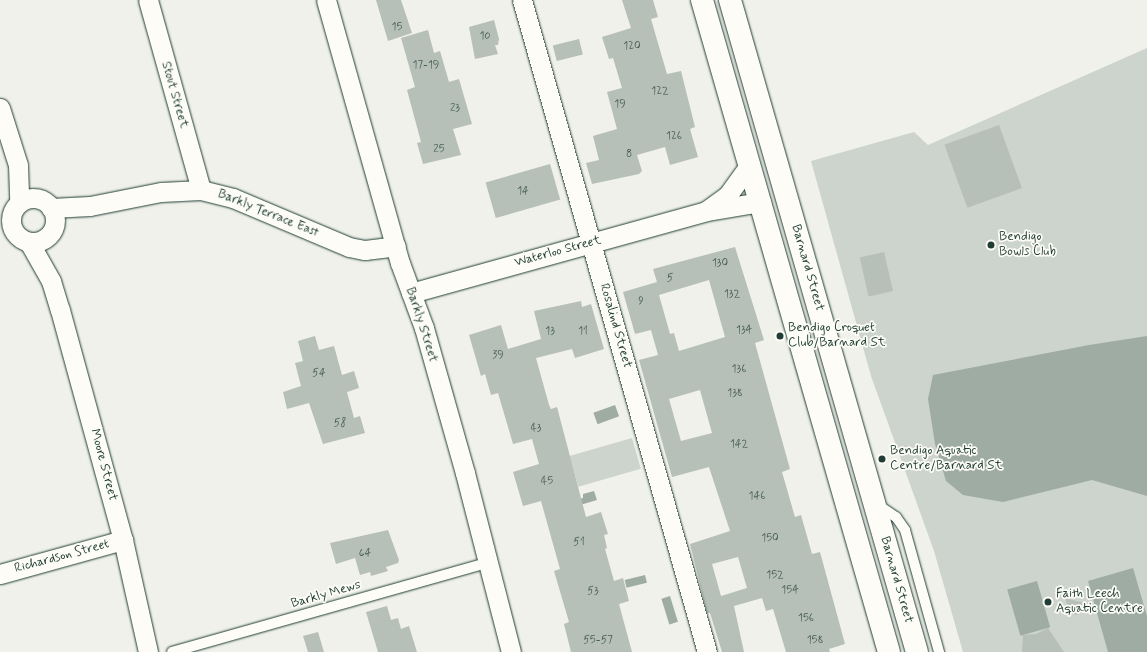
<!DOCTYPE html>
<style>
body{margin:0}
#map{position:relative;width:1147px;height:652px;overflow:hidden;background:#f0f1eb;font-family:Mynerve,sans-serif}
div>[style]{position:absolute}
.green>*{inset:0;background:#cdd3cd;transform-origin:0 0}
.water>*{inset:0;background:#9faca4;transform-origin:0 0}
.building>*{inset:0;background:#b6bfb8;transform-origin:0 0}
.roads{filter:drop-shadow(0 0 1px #1f3d34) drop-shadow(0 0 1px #1f3d34)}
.lane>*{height:10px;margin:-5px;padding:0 5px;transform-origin:5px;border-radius:5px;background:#fdfcf7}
.street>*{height:19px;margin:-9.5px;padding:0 9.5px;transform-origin:9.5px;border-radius:9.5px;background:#fdfcf7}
.street>.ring{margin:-9.5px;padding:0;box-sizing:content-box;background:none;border:19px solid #fdfcf7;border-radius:50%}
.secondary>*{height:22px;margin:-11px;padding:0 11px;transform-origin:11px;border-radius:11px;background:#fdfcf7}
.dots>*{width:11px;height:11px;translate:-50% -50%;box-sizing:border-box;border:2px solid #fdfcf7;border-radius:50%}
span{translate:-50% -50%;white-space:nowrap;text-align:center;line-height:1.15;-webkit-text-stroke:3.5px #fdfcf7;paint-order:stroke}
.number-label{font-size:11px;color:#455e55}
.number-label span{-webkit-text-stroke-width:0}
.street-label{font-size:13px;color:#1f3d34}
.poi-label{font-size:13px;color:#1f3d34}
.left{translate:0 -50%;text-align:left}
</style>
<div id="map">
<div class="green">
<div style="clip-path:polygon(1147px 48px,1147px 652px,963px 652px,934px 551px,871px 376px,811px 161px,914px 132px,928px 145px)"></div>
<div style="left:632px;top:438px;width:32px;height:65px;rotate:74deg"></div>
</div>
<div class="water">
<div style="clip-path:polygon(1147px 336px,1147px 496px,1092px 480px,1003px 502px,963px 495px,946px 481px,935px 444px,928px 399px,933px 375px,1089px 345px)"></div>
<div style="left:615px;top:405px;width:12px;height:23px;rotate:70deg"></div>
<div style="clip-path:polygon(594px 491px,597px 500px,560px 511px,558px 505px,583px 498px,583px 494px)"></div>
<div style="clip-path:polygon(1133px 568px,1147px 616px,1147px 652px,1108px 652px,1088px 581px)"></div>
<div style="left:645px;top:575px;width:8px;height:21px;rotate:76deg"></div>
<div style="left:1037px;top:581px;width:48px;height:31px;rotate:74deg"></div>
<div style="left:670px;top:596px;width:27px;height:9px;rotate:73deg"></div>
</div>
<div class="building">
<div style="clip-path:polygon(376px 0,401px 0,412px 33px,388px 41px)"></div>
<div style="clip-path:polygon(622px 0,653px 0,658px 17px,651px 19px,667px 74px,681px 71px,695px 127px,690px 129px,698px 157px,670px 165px,665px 147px,637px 155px,642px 171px,639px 174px,592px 184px,586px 163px,599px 160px,593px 136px,617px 129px,607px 92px,622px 88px,613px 58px,609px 59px,602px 37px,631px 28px)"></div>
<div style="clip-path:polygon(494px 20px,499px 39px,498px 45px,495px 45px,498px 54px,475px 59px,469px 27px)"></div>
<div style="clip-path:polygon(428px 30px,434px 53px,440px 51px,449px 82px,459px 79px,472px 124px,453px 129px,461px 155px,423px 164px,417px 143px,421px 142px,407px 90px,415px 87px,401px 38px)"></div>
<div style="left:579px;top:39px;width:16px;height:27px;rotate:76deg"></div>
<div style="left:999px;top:125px;width:67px;height:58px;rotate:70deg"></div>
<div style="left:550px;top:164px;width:37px;height:67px;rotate:74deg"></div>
<div style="clip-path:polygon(evenodd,735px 247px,764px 340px,755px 343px,790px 469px,782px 472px,795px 517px,801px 515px,812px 554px,820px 552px,845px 644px,829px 649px,830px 652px,786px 652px,773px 609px,766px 611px,762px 598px,734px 606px,744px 652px,722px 652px,710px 613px,707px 613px,690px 544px,730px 531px,709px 467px,672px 477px,639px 360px,658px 355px,651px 330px,635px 334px,623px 292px,657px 282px,653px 269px,735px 247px,709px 280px,725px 337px,679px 351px,674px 333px,670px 334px,659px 295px,709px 280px,735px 247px,700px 390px,712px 433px,681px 441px,669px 399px,700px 390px,735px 247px,738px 557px,747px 588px,721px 596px,712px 564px,738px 557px)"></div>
<div style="left:884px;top:252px;width:40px;height:25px;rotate:77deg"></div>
<div style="clip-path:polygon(581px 301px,582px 307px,591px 304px,604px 349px,575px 358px,572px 349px,536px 358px,549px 405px,551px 409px,557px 407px,586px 517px,601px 512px,608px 534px,604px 535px,607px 548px,605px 549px,614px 581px,623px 578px,629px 601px,619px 604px,632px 652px,571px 652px,564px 624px,569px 622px,554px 571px,560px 569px,541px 501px,523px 506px,513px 472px,539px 464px,532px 439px,513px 444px,498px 393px,491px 395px,485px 374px,481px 376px,469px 335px,501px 325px,508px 349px,541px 339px,534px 311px)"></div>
<div style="clip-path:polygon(315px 336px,319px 350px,334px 346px,342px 375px,354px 371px,359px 388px,347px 392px,354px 418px,360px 416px,365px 433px,323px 444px,309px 403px,287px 409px,283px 392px,301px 386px,295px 363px,303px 361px,298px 341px)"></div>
<div style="clip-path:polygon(388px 530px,399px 560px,398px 563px,386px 567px,388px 571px,371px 576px,370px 572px,360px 575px,355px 558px,336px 564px,330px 543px)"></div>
<div style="clip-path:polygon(1065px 598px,1088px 604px,1077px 615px,1070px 613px)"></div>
<div style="clip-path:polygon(387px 606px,391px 620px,398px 618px,401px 629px,409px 626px,417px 652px,378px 652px,366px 612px)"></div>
<div style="clip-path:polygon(1048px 628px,1064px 652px,1022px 652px,1023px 635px,1036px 634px)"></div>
<div style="clip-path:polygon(318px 632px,324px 652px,308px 652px,303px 636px)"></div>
</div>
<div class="roads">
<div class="lane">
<div style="left:878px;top:505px;width:22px;rotate:34deg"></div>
<div style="left:896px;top:517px;width:16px;rotate:55deg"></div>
<div style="left:905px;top:530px;width:127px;rotate:74.4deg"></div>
<div style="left:172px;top:652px;width:327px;rotate:-15.8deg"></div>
</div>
<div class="street">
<div style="left:148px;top:0;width:197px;rotate:74.4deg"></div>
<div style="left:326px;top:0;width:273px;rotate:74.3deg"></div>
<div style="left:400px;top:263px;width:69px;rotate:69.7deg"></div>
<div style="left:424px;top:328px;width:151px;rotate:74.2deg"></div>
<div style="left:465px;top:473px;width:185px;rotate:75.6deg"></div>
<div style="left:522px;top:0;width:678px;rotate:74.16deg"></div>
<div style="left:0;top:108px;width:60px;rotate:72.5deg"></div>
<div style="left:18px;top:165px;width:38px;rotate:88deg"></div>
<div class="ring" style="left:11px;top:198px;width:25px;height:25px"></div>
<div style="left:51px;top:208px;width:39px;rotate:-3deg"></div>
<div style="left:90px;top:206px;width:72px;rotate:-11.2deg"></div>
<div style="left:161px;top:192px;width:40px;rotate:-2.9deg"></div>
<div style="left:201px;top:190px;width:33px;rotate:14deg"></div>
<div style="left:233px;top:198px;width:126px;rotate:22.9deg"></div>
<div style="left:349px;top:247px;width:16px;rotate:11deg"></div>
<div style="left:365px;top:250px;width:31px;rotate:-7deg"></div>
<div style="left:706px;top:211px;width:26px;rotate:-36deg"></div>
<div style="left:727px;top:196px;width:39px;rotate:-54deg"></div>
<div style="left:29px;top:242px;width:45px;rotate:60.6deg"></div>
<div style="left:51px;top:281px;width:30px;rotate:73deg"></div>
<div style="left:60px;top:310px;width:238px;rotate:74.7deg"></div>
<div style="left:123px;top:540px;width:115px;rotate:77.4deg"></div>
<div style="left:411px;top:293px;width:306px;rotate:-15.5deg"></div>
<div style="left:706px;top:211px;width:56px;rotate:-9.3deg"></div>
<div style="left:0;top:574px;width:128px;rotate:-15.5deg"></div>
</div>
<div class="secondary">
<div style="left:702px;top:0;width:678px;rotate:74deg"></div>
<div style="left:730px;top:0;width:678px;rotate:74deg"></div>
</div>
</div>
<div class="dots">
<div style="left:991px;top:245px;background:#1f3d34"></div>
<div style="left:780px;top:336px;background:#1f3d34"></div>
<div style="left:882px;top:459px;background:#1f3d34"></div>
<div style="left:1048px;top:602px;background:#1f3d34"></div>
</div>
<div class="number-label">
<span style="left:397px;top:27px">15</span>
<span style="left:485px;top:36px">10</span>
<span style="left:632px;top:46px">120</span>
<span style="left:426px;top:65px">17-19</span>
<span style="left:660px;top:91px">122</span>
<span style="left:620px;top:104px">19</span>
<span style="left:455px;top:108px">23</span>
<span style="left:674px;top:136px">126</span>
<span style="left:439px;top:149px">25</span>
<span style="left:629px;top:154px">8</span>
<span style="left:523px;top:191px">14</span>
<span style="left:720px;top:263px">130</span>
<span style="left:670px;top:278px">5</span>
<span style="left:732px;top:294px">132</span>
<span style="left:641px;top:301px">9</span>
<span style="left:744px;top:330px">134</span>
<span style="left:550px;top:331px">13</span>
<span style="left:583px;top:331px">11</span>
<span style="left:498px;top:355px">39</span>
<span style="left:739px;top:369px">136</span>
<span style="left:319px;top:373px">54</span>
<span style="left:735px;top:393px">138</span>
<span style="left:340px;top:423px">58</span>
<span style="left:536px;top:428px">43</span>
<span style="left:739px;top:444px">142</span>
<span style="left:547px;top:481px">45</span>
<span style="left:757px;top:496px">146</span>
<span style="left:770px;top:538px">150</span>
<span style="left:579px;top:542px">51</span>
<span style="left:365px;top:553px">64</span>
<span style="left:775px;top:575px">152</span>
<span style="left:790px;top:590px">154</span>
<span style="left:593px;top:591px">53</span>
<span style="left:806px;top:618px">156</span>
<span style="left:598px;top:640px">55-57</span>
<span style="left:815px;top:640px">158</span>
</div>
<div class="street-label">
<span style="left:174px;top:95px;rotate:74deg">Stout Street</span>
<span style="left:268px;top:214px;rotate:22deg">Barkly Terrace East</span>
<span style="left:558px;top:252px;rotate:-15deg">Waterloo Street</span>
<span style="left:807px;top:268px;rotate:74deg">Barnard Street</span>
<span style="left:421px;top:325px;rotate:72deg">Barkly Street</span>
<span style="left:615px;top:326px;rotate:74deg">Rosalind Street</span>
<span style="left:103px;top:465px;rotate:75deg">Moore Street</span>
<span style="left:62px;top:557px;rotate:-15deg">Richardson Street</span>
<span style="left:896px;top:580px;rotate:74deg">Barnard Street</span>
<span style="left:326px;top:595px;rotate:-16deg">Barkly Mews</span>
</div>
<div class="poi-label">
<span class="left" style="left:999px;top:245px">Bendigo<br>Bowls Club</span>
<span class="left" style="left:788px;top:336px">Bendigo Croquet<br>Club/Barnard St</span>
<span class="left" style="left:890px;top:459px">Bendigo Aquatic<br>Centre/Barnard St</span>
<span class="left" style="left:1056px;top:602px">Faith Leech<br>Aquatic Centre</span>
</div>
</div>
